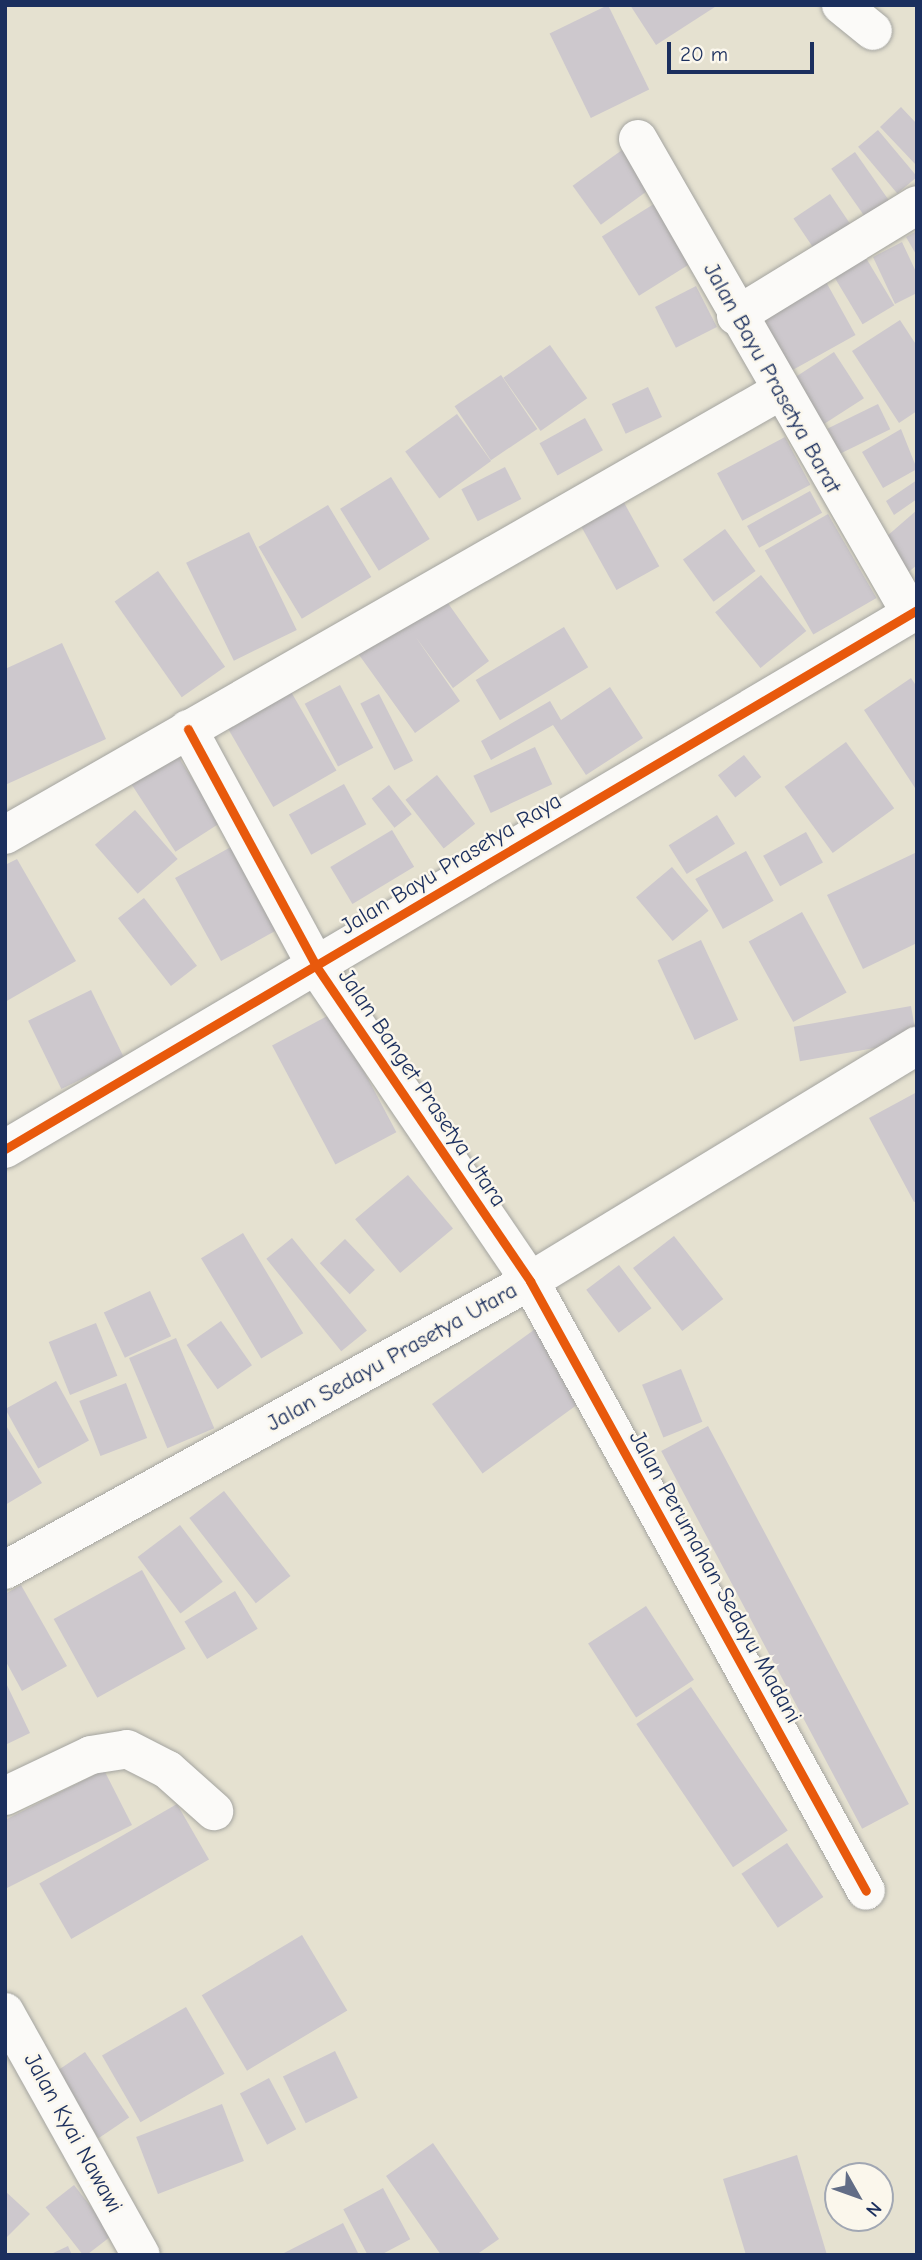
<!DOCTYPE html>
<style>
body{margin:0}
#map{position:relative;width:922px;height:2260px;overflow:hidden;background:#e5e1d0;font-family:"Comic Neue",sans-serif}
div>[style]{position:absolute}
.building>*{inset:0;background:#cdc8cd;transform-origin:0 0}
.roads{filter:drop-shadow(0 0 2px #a4a4a0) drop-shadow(0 0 2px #a4a4a0)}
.minor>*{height:38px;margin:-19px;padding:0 19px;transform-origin:19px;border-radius:19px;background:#fbfaf8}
.cycleway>*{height:9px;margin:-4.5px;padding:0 4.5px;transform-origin:4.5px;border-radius:4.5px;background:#e8590c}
span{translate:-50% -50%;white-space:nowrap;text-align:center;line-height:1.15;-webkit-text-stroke:5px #fbf7ec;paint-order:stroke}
.street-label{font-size:23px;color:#1b2f5e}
.frame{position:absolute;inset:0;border:7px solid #1b2f5e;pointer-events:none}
.north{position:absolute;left:824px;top:2162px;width:70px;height:70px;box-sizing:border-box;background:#fbf7ec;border:2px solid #a1a7b3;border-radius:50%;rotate:130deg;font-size:19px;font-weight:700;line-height:28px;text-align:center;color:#1b2f5e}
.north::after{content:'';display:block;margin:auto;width:24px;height:32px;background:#626d86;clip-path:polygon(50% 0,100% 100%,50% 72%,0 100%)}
.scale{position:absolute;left:667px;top:42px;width:147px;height:32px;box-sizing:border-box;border:4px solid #1b2f5e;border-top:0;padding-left:9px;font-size:21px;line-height:24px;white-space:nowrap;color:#1b2f5e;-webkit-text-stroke:5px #fbf7ec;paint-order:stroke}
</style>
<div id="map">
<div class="building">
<div style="left:608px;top:5px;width:94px;height:65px;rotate:64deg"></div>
<div style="clip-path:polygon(630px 5px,718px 5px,656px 45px)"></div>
<div style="clip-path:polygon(901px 107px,917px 124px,917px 166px,880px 127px)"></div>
<div style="left:878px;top:130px;width:61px;height:26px;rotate:50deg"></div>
<div style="left:622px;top:150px;width:48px;height:61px;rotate:54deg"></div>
<div style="left:855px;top:152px;width:59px;height:29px;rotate:55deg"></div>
<div style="left:830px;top:194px;width:41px;height:44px;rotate:56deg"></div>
<div style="left:657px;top:202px;width:70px;height:65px;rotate:58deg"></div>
<div style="clip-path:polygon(917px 231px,917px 256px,906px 237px)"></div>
<div style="clip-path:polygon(902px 242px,917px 274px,917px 293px,895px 304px,873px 257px)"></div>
<div style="left:866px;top:258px;width:55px;height:37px;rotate:59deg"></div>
<div style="left:825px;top:280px;width:63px;height:77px;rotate:61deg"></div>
<div style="left:696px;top:286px;width:46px;height:46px;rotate:63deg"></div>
<div style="clip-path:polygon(900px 320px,917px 346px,917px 411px,899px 423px,852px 351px)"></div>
<div style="left:550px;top:345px;width:65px;height:57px;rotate:55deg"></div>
<div style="left:834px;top:352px;width:55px;height:50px;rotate:57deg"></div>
<div style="left:501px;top:375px;width:65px;height:56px;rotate:56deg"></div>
<div style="left:648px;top:387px;width:33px;height:40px;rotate:65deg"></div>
<div style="left:878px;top:404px;width:28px;height:56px;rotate:64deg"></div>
<div style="left:457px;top:414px;width:58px;height:64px;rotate:54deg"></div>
<div style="left:585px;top:418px;width:37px;height:52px;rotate:61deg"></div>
<div style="clip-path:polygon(901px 429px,917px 469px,883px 488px,862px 452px)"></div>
<div style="left:785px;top:437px;width:54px;height:77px;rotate:62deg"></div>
<div style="left:505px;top:467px;width:36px;height:49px;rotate:63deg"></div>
<div style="left:391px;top:477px;width:73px;height:60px;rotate:58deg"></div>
<div style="clip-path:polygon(917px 480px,917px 499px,894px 515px,886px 501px)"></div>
<div style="left:810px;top:491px;width:25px;height:72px;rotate:61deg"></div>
<div style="left:622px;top:499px;width:77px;height:49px;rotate:61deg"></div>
<div style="left:328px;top:505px;width:84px;height:81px;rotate:59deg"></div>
<div style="clip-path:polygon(917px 510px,917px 565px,906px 574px,879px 543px)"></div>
<div style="left:828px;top:514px;width:97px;height:73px;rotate:60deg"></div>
<div style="left:725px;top:529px;width:52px;height:52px;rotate:54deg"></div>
<div style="left:249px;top:532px;width:109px;height:70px;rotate:64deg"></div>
<div style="left:158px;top:571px;width:117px;height:53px;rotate:55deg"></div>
<div style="left:761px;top:575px;width:72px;height:59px;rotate:51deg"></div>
<div style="clip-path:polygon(445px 599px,489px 661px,453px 688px,415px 636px,460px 701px,415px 733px,357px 652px)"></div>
<div style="left:564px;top:627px;width:47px;height:103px;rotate:59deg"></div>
<div style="clip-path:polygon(62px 643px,106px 739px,5px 785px,5px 669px)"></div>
<div style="clip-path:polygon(911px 678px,917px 687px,917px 791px,864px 710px)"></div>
<div style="left:340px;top:685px;width:71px;height:40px;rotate:62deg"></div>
<div style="clip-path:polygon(610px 687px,643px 738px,586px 775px,553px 725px,491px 760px,481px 741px,550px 701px,561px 720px)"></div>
<div style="left:290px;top:690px;width:93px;height:73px;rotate:60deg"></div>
<div style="left:379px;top:694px;width:75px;height:21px;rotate:63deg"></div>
<div style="left:846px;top:742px;width:82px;height:76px;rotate:54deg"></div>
<div style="left:535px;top:747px;width:41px;height:68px;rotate:65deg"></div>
<div style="left:175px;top:752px;width:84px;height:54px;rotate:57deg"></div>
<div style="left:744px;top:755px;width:28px;height:33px;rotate:52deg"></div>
<div style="left:437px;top:775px;width:62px;height:40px;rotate:52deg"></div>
<div style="left:344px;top:784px;width:46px;height:63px;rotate:61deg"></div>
<div style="left:389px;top:785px;width:37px;height:22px;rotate:52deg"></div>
<div style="left:135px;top:810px;width:65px;height:53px;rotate:49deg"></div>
<div style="left:717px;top:815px;width:34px;height:57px;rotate:58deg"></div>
<div style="left:392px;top:830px;width:43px;height:72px;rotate:59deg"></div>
<div style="left:806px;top:832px;width:35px;height:49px;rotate:61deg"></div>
<div style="left:238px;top:843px;width:95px;height:72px;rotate:61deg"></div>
<div style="left:746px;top:851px;width:57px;height:58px;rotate:61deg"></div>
<div style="clip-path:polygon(917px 852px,917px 943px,863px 969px,827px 895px)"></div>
<div style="clip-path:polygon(17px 859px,76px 961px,5px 1002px,5px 865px)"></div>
<div style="left:672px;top:867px;width:57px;height:47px;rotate:50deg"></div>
<div style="left:144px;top:898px;width:86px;height:33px;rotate:52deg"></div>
<div style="left:802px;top:912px;width:92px;height:61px;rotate:61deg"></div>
<div style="left:701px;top:940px;width:88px;height:48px;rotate:65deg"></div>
<div style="left:91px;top:990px;width:76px;height:70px;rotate:64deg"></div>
<div style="left:911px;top:1006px;width:35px;height:119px;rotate:80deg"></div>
<div style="left:333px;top:1013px;width:135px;height:69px;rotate:62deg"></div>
<div style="clip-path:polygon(917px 1092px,917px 1201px,914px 1202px,869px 1118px)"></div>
<div style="left:408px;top:1175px;width:70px;height:69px;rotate:50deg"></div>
<div style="left:243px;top:1233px;width:117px;height:49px;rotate:59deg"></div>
<div style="left:674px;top:1236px;width:80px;height:52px;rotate:52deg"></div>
<div style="left:292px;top:1238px;width:119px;height:33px;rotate:51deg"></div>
<div style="left:345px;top:1239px;width:43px;height:35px;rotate:46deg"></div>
<div style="left:619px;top:1265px;width:54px;height:41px;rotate:53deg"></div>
<div style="left:150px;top:1291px;width:50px;height:51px;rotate:65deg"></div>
<div style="left:221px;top:1321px;width:54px;height:42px;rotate:55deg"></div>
<div style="left:96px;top:1323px;width:57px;height:51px;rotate:68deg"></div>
<div style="left:542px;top:1324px;width:86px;height:136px;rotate:54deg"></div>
<div style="left:176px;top:1338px;width:98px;height:51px;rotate:67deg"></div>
<div style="left:681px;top:1369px;width:57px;height:42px;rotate:68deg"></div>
<div style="left:56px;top:1381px;width:68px;height:58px;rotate:61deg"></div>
<div style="left:126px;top:1383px;width:59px;height:50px;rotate:69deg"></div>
<div style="clip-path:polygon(5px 1424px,42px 1483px,5px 1505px)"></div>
<div style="left:708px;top:1426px;width:428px;height:53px;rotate:62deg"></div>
<div style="left:224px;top:1491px;width:108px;height:44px;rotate:52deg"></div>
<div style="left:180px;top:1525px;width:71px;height:53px;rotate:53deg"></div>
<div style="left:142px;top:1570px;width:90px;height:101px;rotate:61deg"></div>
<div style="clip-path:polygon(21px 1585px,67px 1666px,22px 1691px,5px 1660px,5px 1594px)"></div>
<div style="left:235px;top:1591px;width:44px;height:59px;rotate:59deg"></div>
<div style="left:646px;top:1606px;width:88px;height:69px;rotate:57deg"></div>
<div style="clip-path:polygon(5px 1681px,30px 1733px,5px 1745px)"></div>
<div style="left:691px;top:1687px;width:173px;height:66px;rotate:56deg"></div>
<div style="clip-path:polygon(104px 1770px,132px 1825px,5px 1889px,5px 1820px)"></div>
<div style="left:177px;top:1804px;width:64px;height:159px;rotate:60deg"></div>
<div style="left:787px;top:1843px;width:65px;height:55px;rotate:56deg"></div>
<div style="left:302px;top:1935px;width:88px;height:117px;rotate:59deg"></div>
<div style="left:186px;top:2007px;width:77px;height:97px;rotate:60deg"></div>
<div style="left:335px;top:2051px;width:52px;height:58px;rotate:64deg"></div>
<div style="left:85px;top:2052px;width:79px;height:37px;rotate:56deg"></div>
<div style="left:269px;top:2078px;width:58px;height:33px;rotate:62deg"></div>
<div style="left:222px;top:2104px;width:61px;height:92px;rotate:69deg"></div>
<div style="clip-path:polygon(433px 2143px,499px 2239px,476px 2255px,441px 2255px,386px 2176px)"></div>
<div style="clip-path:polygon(797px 2155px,827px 2255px,746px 2255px,723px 2179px)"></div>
<div style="left:74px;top:2185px;width:63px;height:36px;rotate:52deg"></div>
<div style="left:383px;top:2188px;width:58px;height:45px;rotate:62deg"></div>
<div style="clip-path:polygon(5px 2191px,30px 2214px,5px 2239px)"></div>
<div style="clip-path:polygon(343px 2223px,359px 2255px,280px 2255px)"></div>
<div style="clip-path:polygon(68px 2246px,72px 2255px,49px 2255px)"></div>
</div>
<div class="roads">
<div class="minor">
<div style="left:841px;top:5px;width:41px;rotate:39.1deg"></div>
<div style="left:638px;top:139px;width:548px;rotate:60.11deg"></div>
<div style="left:736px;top:316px;width:212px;rotate:-31.5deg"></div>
<div style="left:188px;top:729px;width:269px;rotate:61.6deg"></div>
<div style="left:316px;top:966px;width:381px;rotate:55.8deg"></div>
<div style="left:530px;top:1281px;width:696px;rotate:61.15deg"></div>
<div style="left:5px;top:835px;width:895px;rotate:-29.8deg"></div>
<div style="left:5px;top:1149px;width:1059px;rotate:-30.58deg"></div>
<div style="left:5px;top:1570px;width:599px;rotate:-28.83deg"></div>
<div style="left:530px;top:1281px;width:453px;rotate:-31.3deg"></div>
<div style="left:5px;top:1796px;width:95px;rotate:-25.5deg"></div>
<div style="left:91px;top:1755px;width:36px;rotate:-9deg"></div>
<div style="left:127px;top:1749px;width:46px;rotate:27.1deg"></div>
<div style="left:168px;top:1770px;width:62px;rotate:41.7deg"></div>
<div style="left:5px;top:2012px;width:278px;rotate:60.8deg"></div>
</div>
</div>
<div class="cycleway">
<div style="left:188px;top:729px;width:269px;rotate:61.6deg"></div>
<div style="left:316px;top:966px;width:381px;rotate:55.8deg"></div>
<div style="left:530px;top:1281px;width:696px;rotate:61.15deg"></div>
<div style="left:5px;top:1149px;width:1059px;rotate:-30.58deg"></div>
</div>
<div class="street-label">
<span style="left:772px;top:378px;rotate:61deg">Jalan Bayu Prasetya Barat</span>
<span style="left:451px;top:864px;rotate:-31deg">Jalan Bayu Prasetya Raya</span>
<span style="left:422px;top:1088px;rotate:56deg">Jalan Banget Prasetya Utara</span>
<span style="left:392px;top:1357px;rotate:-29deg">Jalan Sedayu Prasetya Utara</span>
<span style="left:715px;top:1577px;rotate:61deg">Jalan Perumahan Sedayu Madani</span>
<span style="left:73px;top:2133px;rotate:61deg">Jalan Kyai Nawawi</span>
</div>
<div class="frame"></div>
<div class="north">N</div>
<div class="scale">20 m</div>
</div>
